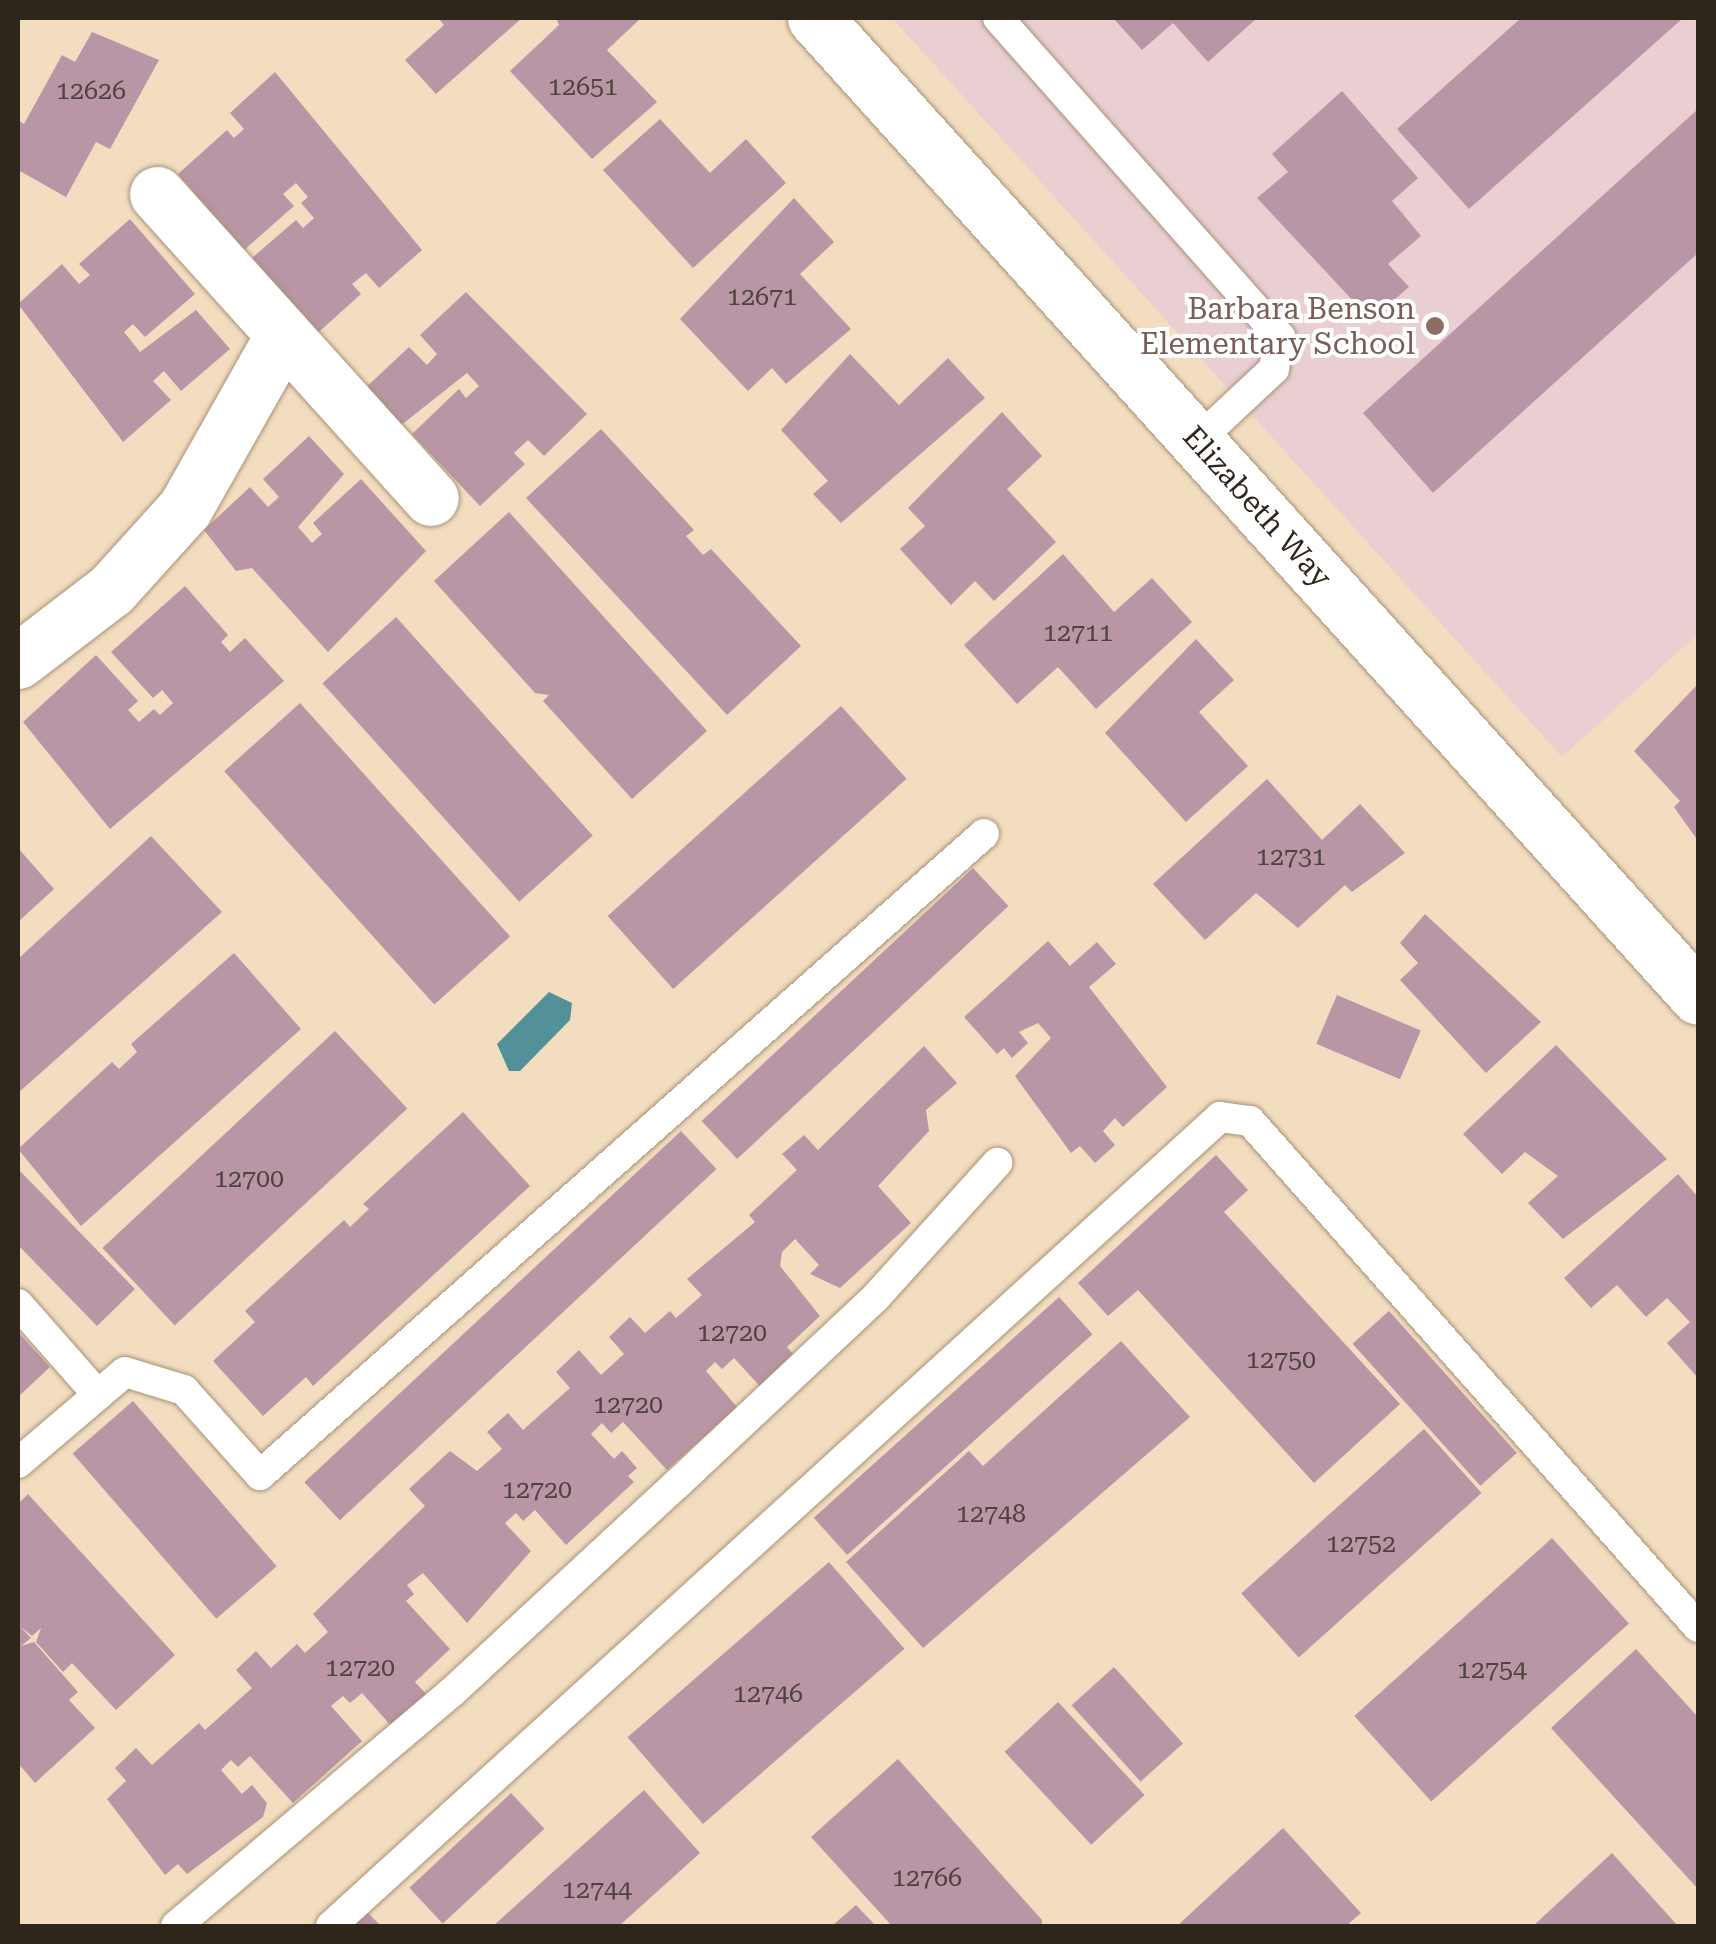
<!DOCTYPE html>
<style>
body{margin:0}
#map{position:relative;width:1716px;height:1944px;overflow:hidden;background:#f3ddc0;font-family:"Roboto Serif",serif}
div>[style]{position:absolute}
.education>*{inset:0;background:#eacfd2}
.water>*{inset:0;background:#539198}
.building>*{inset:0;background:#b896a5;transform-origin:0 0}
.roads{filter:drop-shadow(0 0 2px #a79277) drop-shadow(0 0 2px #a79277)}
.service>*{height:30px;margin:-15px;padding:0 15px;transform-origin:15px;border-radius:15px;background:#fff}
.minor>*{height:55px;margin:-27.5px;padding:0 27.5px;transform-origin:27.5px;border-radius:27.5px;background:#fff}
.dots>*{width:28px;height:28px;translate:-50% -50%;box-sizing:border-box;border:5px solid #fff;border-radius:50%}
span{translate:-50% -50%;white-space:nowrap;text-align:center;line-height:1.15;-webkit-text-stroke:8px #fff;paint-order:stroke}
.number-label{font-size:25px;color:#50423e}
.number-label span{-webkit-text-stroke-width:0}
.education-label{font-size:30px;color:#785e54}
.right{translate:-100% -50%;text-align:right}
.street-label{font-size:30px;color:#2e261b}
.frame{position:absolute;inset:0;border:20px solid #2e261b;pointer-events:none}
</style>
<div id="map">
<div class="education">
<div style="clip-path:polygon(892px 18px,1698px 18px,1698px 634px,1562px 757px)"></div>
</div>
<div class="water">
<div style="clip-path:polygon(549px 992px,572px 1003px,570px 1020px,520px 1071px,509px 1071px,497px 1044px)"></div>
</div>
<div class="building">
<div style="clip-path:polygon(438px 18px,522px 18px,436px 94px,405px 60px,444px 25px)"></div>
<div style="clip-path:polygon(556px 18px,641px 18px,607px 50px,657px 102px,592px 159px,510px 71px,559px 25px)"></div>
<div style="clip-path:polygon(1113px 18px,1257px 18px,1208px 62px,1173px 23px,1142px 50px)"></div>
<div style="clip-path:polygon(1521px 18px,1683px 18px,1469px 209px,1397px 129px)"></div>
<div style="clip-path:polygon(92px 32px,159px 60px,110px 149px,96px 142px,66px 197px,18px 170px,18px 120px,24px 124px,62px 55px,75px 62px)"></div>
<div style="clip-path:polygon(275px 72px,422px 250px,379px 288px,366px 273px,352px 284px,361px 294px,311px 339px,245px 264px,296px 220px,303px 228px,314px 218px,301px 203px,308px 197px,296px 183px,283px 194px,294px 206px,244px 250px,178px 174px,227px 130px,234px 138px,244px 129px,230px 113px)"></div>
<div style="clip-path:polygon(1342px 91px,1418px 178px,1392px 201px,1421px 236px,1388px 264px,1409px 287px,1371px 320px,1257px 198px,1288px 172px,1272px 154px)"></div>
<div style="clip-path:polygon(1698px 109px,1698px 253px,1433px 493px,1363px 413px)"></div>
<div style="clip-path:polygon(660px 119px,710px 173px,746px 139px,786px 183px,693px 268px,603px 170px)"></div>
<div style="clip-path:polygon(794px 198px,834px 242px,800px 274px,851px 329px,786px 384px,772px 368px,748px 391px,680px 319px)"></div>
<div style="clip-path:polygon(130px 219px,195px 294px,145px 337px,133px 324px,124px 332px,140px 352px,196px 310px,230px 349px,181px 391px,164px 371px,153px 381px,171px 400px,123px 442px,18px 304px,62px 264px,79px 284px,90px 275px,79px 264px)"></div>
<div style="clip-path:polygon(466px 292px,587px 414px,544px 456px,528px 440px,514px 453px,525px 464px,480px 506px,412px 434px,459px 389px,466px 398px,479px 386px,467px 373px,395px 430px,360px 393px,409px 347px,427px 365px,437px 354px,420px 335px)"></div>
<div style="clip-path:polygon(850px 354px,899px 405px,948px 358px,985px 398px,841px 523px,813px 494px,828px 481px,781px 430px)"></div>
<div style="clip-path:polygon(1002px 412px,1042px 456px,1007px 489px,1056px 542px,994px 601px,975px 581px,951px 605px,900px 549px,925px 526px,908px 508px)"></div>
<div style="clip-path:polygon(601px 429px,694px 530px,686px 536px,703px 555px,711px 549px,801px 646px,727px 715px,526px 498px)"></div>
<div style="clip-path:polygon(309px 436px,344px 474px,298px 527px,312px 543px,322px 534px,313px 523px,361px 479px,426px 551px,328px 652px,252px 568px,236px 571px,204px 530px,250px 487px,268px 507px,279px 497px,263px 479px)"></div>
<div style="clip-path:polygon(509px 512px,707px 731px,632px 799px,543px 701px,549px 695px,535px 693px,434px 581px)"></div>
<div style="clip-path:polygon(1063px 554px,1114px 612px,1152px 578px,1192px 622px,1096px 709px,1058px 667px,1017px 704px,964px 645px)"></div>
<div style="clip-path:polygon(185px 586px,228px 635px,221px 642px,230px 652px,245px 638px,284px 681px,110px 829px,23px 722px,96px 655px,138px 701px,128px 710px,139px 722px,154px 709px,160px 715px,173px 703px,162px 690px,153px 698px,111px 652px)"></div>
<div style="left:396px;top:617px;width:294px;height:99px;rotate:48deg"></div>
<div style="clip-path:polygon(1196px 639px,1234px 680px,1199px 712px,1248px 766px,1186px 822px,1105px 733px)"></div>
<div style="clip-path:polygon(1698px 684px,1698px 841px,1674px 807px,1680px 801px,1634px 751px)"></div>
<div style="left:300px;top:703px;width:314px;height:102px;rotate:48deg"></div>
<div style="left:841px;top:706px;width:98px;height:314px;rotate:48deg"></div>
<div style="clip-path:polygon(1267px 779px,1322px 840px,1360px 804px,1405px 853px,1352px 892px,1345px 885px,1298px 928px,1256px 893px,1205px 940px,1153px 884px)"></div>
<div style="clip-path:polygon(151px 836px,222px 912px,18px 1093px,18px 959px)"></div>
<div style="clip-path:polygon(18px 848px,54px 889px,18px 922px)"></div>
<div style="left:973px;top:868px;width:52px;height:371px;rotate:47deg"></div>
<div style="clip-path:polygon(1425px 914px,1541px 1022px,1486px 1073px,1400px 980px,1418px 963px,1400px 943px)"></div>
<div style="clip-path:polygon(1048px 941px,1070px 966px,1097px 942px,1116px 964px,1089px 987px,1167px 1087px,1123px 1127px,1115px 1118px,1103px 1131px,1115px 1145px,1095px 1163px,1080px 1146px,1071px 1153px,1015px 1076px,1051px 1038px,1038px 1023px,1019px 1032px,1028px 1043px,1012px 1058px,1004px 1048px,997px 1054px,964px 1017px)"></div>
<div style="clip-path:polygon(234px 953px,301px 1029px,81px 1226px,18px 1149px,112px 1062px,119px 1069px,137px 1052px,131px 1044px)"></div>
<div style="left:1337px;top:995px;width:91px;height:53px;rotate:23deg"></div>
<div style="left:335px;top:1031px;width:106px;height:318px;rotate:47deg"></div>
<div style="clip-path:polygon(1556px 1045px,1667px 1159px,1563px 1239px,1528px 1203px,1558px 1176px,1525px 1152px,1502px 1174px,1463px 1134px)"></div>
<div style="clip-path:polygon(924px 1046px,957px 1083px,926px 1110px,929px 1131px,878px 1186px,911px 1223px,840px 1288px,810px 1274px,819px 1265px,795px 1239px,782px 1252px,780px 1266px,820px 1316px,787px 1347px,800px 1362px,766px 1393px,734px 1358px,722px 1369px,715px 1362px,706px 1371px,737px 1407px,667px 1470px,623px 1422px,611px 1433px,602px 1423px,591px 1434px,614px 1459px,622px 1451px,637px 1468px,628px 1476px,634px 1482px,566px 1545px,535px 1510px,523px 1521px,516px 1513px,505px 1523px,531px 1551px,467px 1623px,423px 1573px,407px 1585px,414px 1594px,406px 1601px,450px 1649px,415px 1682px,428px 1696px,393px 1728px,362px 1693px,350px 1703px,343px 1696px,331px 1706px,362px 1741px,293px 1803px,250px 1756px,238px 1767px,231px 1760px,221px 1770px,242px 1794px,252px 1785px,267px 1803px,263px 1817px,187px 1874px,178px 1864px,165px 1875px,107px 1799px,126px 1781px,115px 1768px,136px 1748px,152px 1765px,199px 1723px,205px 1730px,252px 1688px,236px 1670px,256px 1651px,271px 1668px,297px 1644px,305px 1653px,328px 1632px,313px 1614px,425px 1506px,409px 1489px,450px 1451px,477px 1471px,502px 1449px,487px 1432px,508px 1413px,523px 1430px,570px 1388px,556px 1372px,579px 1350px,601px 1375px,624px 1354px,609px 1337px,630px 1317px,645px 1333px,670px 1311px,676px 1318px,702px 1295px,687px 1279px,755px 1222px,749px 1215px,797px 1170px,782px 1154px,804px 1135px,818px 1150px)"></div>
<div style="clip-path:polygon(463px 1112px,530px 1186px,313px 1386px,306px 1377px,263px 1416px,213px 1361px,255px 1322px,245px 1311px,344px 1220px,350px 1227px,369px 1209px,363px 1204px)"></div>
<div style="left:681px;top:1131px;width:52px;height:515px;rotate:47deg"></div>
<div style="clip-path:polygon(1216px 1155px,1248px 1190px,1224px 1212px,1400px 1404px,1314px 1483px,1138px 1290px,1108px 1316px,1078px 1283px)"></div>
<div style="clip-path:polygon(18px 1169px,135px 1289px,97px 1326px,18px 1245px)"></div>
<div style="clip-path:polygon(1678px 1174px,1698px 1197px,1698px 1378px,1667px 1343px,1690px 1322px,1667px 1298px,1646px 1317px,1617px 1285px,1591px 1308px,1564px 1278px)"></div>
<div style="left:1059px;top:1297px;width:50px;height:330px;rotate:48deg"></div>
<div style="left:1389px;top:1311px;width:191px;height:49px;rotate:48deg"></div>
<div style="clip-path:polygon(18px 1332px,50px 1367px,18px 1397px)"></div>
<div style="clip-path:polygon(1121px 1341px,1190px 1417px,923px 1648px,846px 1562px,969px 1451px,983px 1466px)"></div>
<div style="left:133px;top:1401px;width:219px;height:80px;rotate:49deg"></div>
<div style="left:1424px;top:1429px;width:86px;height:246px;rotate:48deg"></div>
<div style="clip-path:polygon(28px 1494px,175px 1655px,116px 1710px,72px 1663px,63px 1672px,36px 1642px,41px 1628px,32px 1636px,20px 1626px,31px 1638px,21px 1646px,34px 1642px,78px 1692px,69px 1700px,95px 1728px,35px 1783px,18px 1763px,18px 1504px)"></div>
<div style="left:1552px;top:1538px;width:115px;height:266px;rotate:48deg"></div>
<div style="left:829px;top:1562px;width:115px;height:267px;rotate:49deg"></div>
<div style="clip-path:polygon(1636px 1649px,1698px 1717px,1698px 1889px,1551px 1728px)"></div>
<div style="left:1114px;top:1667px;width:103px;height:57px;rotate:48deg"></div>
<div style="left:1058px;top:1702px;width:127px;height:73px;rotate:47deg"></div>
<div style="clip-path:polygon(898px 1759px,1042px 1920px,1042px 1926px,892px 1926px,811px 1837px)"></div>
<div style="clip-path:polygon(644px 1790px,700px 1853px,619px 1926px,493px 1926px)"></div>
<div style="left:511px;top:1793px;width:49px;height:139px;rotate:47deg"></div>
<div style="clip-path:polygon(1283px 1828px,1361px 1913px,1346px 1926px,1177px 1926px)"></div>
<div style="clip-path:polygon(1612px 1853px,1678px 1926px,1533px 1926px)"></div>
<div style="clip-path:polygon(856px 1905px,876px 1926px,832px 1926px)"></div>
<div style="clip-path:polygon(368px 1913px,381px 1926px,353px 1926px)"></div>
</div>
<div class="roads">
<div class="service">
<div style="left:998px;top:18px;width:426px;rotate:48.5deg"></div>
<div style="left:1280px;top:337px;width:33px;rotate:101deg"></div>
<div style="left:1274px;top:369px;width:105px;rotate:136.9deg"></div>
<div style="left:18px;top:1304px;width:121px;rotate:48.7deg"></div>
<div style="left:18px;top:1463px;width:140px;rotate:-40.4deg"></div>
<div style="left:125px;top:1372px;width:62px;rotate:17deg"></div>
<div style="left:184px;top:1390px;width:114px;rotate:48.2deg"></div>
<div style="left:260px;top:1475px;width:967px;rotate:-41.52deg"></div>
<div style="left:176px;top:1926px;width:362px;rotate:-40.3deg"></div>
<div style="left:452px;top:1692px;width:306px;rotate:-42.8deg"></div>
<div style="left:677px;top:1484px;width:273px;rotate:-43.2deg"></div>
<div style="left:876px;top:1297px;width:181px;rotate:-47.9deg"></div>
<div style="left:331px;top:1926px;width:1202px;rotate:-42.3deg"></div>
<div style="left:1220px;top:1117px;width:30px;rotate:8deg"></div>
<div style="left:1250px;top:1121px;width:676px;rotate:48.48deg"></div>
</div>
<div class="minor">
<div style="left:815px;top:18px;width:1318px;rotate:47.95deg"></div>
<div style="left:157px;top:194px;width:409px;rotate:48deg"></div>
<div style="left:18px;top:661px;width:117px;rotate:-37.4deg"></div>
<div style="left:111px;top:590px;width:110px;rotate:-47.9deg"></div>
<div style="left:185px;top:508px;width:199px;rotate:-60.5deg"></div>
</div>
</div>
<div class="dots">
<div style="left:1435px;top:326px;background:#8d6e63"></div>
</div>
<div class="number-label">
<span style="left:583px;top:87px">12651</span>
<span style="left:91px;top:91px">12626</span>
<span style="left:762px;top:297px">12671</span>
<span style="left:1078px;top:633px">12711</span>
<span style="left:1291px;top:857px">12731</span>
<span style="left:249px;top:1179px">12700</span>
<span style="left:732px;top:1333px">12720</span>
<span style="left:1281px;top:1360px">12750</span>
<span style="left:628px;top:1405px">12720</span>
<span style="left:537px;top:1490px">12720</span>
<span style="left:991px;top:1514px">12748</span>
<span style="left:1361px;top:1544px">12752</span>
<span style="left:360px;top:1668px">12720</span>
<span style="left:1492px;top:1670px">12754</span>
<span style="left:768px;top:1694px">12746</span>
<span style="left:927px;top:1878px">12766</span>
<span style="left:597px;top:1890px">12744</span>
</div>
<div class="education-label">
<span class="right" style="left:1415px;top:326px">Barbara Benson<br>Elementary School</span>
</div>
<div class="street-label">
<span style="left:1257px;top:507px;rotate:48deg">Elizabeth Way</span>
</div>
<div class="frame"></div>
</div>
